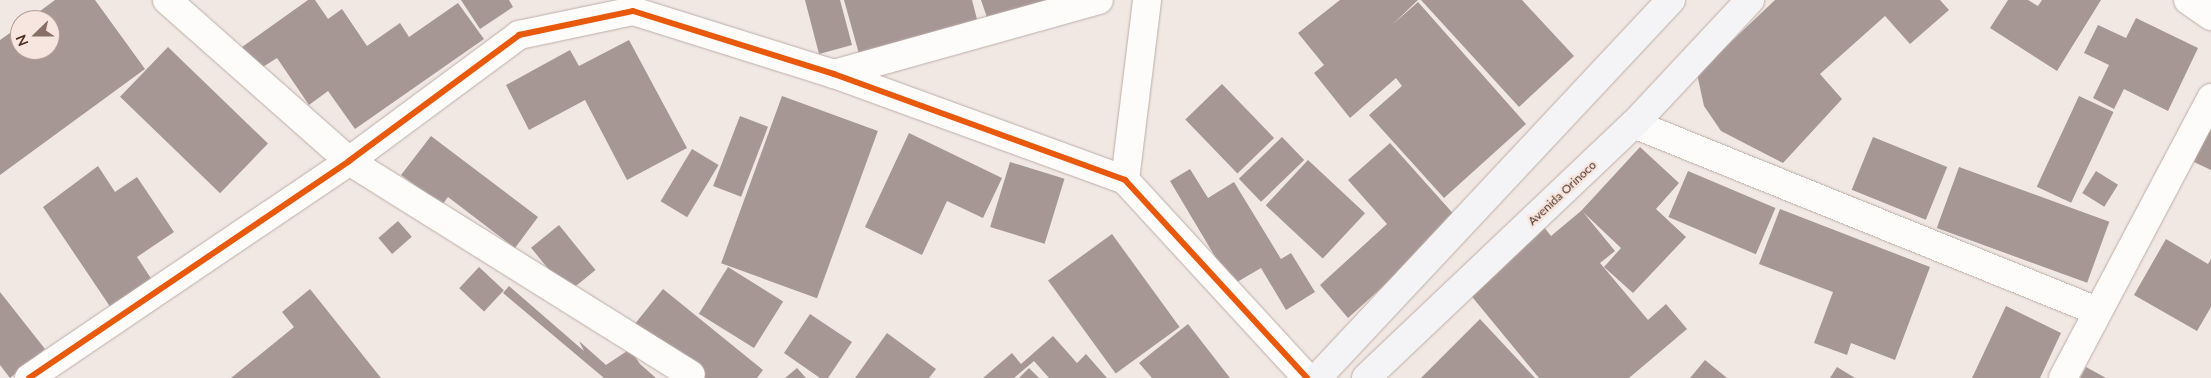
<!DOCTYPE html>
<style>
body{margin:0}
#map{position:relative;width:2211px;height:378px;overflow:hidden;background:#f1e8e4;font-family:Lato,sans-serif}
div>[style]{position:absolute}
.building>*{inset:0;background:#a69694;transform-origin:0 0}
.roads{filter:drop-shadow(0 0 1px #beada5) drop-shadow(0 0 1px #beada5)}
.minor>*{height:28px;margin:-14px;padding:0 14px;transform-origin:14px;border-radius:14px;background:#fdfcfb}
.major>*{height:28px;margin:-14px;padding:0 14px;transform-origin:14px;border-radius:14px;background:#f4f4f6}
.cycleway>*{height:6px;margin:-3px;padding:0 3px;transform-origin:3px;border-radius:3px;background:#e8590c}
span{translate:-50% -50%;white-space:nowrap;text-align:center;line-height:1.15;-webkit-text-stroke:5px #f6e6df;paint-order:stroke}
.street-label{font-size:12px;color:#4f3023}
.north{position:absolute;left:10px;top:10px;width:50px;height:50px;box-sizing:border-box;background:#f6e6df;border:1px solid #b39d94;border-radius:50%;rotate:248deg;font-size:14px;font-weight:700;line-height:20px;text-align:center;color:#4f3023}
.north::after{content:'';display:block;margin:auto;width:18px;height:22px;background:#887067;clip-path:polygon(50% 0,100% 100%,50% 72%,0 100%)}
</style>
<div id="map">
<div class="building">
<div style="clip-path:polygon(55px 0,95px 0,145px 69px,0 175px,0 40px,20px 26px,20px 50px,50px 50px,50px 20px,28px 20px)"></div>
<div style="clip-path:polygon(308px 0,315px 0,328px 19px,342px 9px,367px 46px,400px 23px,409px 37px,458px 3px,484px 39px,355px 129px,328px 91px,309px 105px,277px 58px,258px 70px,242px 47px)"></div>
<div style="clip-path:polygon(461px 0,509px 0,513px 7px,480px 29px)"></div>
<div style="clip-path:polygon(805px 0,840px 0,852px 45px,819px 54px)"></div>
<div style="clip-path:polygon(844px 0,972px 0,979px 27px,861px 61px)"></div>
<div style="clip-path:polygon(981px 0,1057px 0,990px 26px)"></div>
<div style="clip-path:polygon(1340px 0,1418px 0,1392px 25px,1418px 2px,1526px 124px,1444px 198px,1369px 115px,1402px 86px,1396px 78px,1350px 118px,1314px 73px,1324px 65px,1298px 33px)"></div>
<div style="clip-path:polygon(1421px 0,1522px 0,1574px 56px,1519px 107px)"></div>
<div style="clip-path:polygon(1775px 0,1940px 0,1949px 10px,1910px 44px,1885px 16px,1820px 74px,1842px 99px,1783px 163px,1721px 131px,1704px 106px,1697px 74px)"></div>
<div style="clip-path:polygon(2008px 0,2028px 0,2038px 6px,2042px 0,2101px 0,2057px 71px,1990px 28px)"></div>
<div style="clip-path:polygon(2136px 18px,2198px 48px,2168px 111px,2124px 89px,2114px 109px,2093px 98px,2109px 65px,2084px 53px,2098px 25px,2126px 38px)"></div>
<div style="clip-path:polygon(629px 40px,687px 148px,627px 180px,585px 100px,529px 130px,506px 85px,570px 50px,579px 66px)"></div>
<div style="left:168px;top:47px;width:139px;height:69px;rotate:44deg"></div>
<div style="left:1222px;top:84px;width:75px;height:51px;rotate:46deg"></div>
<div style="left:782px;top:96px;width:102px;height:178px;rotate:20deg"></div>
<div style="left:2079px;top:96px;width:38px;height:100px;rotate:25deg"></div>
<div style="left:740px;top:116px;width:30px;height:75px;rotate:21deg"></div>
<div style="clip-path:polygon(2211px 126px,2211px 170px,2194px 162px)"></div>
<div style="clip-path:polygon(909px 133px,1002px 178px,983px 218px,947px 201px,922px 255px,865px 227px)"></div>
<div style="clip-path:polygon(431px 136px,538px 217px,515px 248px,448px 197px,442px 205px,401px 175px)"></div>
<div style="left:1282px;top:137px;width:32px;height:60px;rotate:46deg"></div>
<div style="left:1873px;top:137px;width:80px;height:57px;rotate:22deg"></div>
<div style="clip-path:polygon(1390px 143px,1458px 219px,1348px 318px,1320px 285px,1387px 224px,1348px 180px)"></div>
<div style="clip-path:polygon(1640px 147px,1679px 183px,1656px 209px,1686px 237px,1633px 293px,1604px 267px,1621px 248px,1583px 212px,1615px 251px,1600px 263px,1648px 320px,1666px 304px,1687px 329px,1629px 378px,1539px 378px,1464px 287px,1540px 222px,1551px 236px,1581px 211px)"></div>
<div style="left:692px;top:149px;width:31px;height:61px;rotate:31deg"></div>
<div style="left:1308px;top:160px;width:78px;height:62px;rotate:43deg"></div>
<div style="left:1010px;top:162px;width:57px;height:68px;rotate:17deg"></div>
<div style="clip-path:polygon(98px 166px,115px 192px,137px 177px,174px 232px,137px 257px,154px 283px,113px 311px,43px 207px)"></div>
<div style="left:1959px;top:167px;width:160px;height:65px;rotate:20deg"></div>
<div style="clip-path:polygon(1190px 169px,1208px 198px,1234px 182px,1281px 259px,1291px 253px,1315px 292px,1286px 310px,1261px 268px,1232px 285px,1170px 181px)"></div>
<div style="left:1688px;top:171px;width:95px;height:50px;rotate:23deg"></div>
<div style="left:2096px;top:171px;width:26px;height:26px;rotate:32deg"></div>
<div style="clip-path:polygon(1780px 209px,1930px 267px,1895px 360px,1851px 343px,1847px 355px,1814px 343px,1833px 292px,1759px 264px)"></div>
<div style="left:398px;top:221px;width:21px;height:26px;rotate:49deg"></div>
<div style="left:559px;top:225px;width:58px;height:36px;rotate:51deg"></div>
<div style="left:1112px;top:234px;width:115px;height:79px;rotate:54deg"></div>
<div style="clip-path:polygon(2166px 239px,2208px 264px,2211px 259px,2211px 307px,2197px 331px,2134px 295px)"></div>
<div style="left:479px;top:267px;width:34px;height:29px;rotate:43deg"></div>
<div style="left:728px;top:267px;width:65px;height:55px;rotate:32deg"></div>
<div style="clip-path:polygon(509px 286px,584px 351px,579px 341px,606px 365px,630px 349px,640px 364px,656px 378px,604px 378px,503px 293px)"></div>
<div style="clip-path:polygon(310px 289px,381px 378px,231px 378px,294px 327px,282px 312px)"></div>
<div style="clip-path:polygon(663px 289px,763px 370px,757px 378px,698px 378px,634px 325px)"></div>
<div style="clip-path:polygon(0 292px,45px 349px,10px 378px,0 365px)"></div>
<div style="clip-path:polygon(2006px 306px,2061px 333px,2040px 378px,1972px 378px)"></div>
<div style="clip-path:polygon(810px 314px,852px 342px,828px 378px,820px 378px,784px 353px)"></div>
<div style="clip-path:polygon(1480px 319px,1535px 378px,1421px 378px)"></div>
<div style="clip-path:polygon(1188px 324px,1230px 378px,1152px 378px,1139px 363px)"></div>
<div style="clip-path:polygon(887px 333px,936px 369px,929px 378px,855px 378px)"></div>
<div style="clip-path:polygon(1053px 336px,1077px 363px,1086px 354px,1107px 378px,1049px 378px,1034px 361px,1014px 378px,983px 378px,1012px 353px,1021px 364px)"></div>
<div style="clip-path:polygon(1705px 360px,1727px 378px,1690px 378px)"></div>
<div style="clip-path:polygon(1837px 367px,1855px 378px,1830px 378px)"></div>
<div style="clip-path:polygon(2086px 367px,2106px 378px,2080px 378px)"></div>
<div style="clip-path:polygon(797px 368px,806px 378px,785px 378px)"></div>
<div style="clip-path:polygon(1029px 368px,1039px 378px,1019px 378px)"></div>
</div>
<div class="roads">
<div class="minor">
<div style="left:167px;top:0;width:243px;rotate:41.5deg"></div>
<div style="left:349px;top:161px;width:403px;rotate:32deg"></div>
<div style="left:2188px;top:0;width:28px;rotate:35deg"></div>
<div style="left:834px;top:74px;width:275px;rotate:-15.6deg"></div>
<div style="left:1634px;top:124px;width:499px;rotate:22deg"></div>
<div style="left:1125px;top:180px;width:181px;rotate:-83deg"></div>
<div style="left:29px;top:378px;width:387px;rotate:-34.1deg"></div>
<div style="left:349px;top:161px;width:212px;rotate:-36.5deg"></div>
<div style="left:519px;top:35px;width:116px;rotate:-11.9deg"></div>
<div style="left:633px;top:11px;width:211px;rotate:17.4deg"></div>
<div style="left:834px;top:74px;width:310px;rotate:20deg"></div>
<div style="left:1125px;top:180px;width:269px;rotate:47.4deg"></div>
<div style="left:2063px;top:378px;width:317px;rotate:-62.1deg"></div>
</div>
<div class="major">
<div style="left:1317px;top:378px;width:518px;rotate:-46.88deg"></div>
<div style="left:1366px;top:378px;width:369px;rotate:-43.5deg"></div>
<div style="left:1634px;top:124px;width:170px;rotate:-46.9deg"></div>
</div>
</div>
<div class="cycleway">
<div style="left:29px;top:378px;width:387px;rotate:-34.1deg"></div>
<div style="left:349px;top:161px;width:212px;rotate:-36.5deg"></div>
<div style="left:519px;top:35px;width:116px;rotate:-11.9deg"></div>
<div style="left:633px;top:11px;width:211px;rotate:17.4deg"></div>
<div style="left:834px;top:74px;width:310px;rotate:20deg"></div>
<div style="left:1125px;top:180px;width:269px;rotate:47.4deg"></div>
</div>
<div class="street-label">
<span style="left:1562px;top:193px;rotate:-43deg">Avenida Orinoco</span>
</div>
<div class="north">N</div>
</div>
